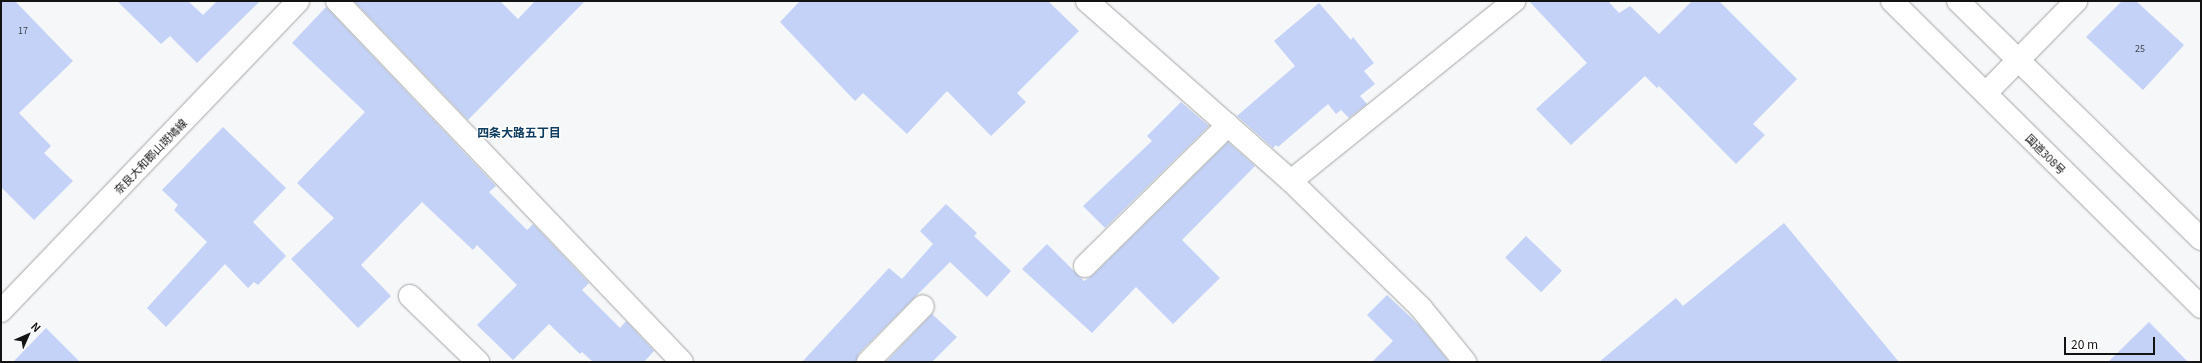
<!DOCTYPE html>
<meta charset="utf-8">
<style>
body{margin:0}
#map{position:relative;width:2202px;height:363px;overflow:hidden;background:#f6f7f8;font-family:Georgia,"Noto Sans JP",serif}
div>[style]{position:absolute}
.building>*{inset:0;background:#c3d2f6;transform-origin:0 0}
.roads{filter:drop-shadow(0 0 1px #a4a5a6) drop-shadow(0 0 1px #a4a5a6)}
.minor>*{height:22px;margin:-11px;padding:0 11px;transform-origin:11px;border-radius:11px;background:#fff}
.tertiary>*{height:22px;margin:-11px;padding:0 11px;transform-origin:11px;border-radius:11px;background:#fff}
.primary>*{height:22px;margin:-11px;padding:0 11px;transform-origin:11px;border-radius:11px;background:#fff}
.trunk>*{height:22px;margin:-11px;padding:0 11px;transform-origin:11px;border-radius:11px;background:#fff}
span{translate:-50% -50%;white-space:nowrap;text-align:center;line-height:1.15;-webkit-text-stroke:3px #fff;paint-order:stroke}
.number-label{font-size:9px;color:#3f434c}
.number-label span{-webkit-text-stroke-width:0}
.street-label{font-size:11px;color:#131314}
.neighbourhood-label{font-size:12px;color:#103d62;font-weight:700}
.frame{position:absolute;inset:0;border:2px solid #131314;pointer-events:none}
.north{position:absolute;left:8px;top:315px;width:40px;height:40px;-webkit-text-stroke:3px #fff;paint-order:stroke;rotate:45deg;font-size:11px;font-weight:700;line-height:16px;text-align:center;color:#131314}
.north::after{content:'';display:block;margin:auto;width:14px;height:18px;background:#131314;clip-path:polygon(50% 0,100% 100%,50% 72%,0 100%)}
.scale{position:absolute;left:2064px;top:337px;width:91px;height:18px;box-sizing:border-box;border:2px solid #131314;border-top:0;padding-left:5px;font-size:12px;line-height:14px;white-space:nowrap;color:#131314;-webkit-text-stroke:3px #fff;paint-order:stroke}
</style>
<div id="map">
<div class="building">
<div style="clip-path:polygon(1px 1px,15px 1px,73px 61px,19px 113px,51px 146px,44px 153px,73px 181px,34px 220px,1px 187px)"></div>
<div style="clip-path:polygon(117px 1px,188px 1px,203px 15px,217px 1px,260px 1px,197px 63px,170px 36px,161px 44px)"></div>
<div style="clip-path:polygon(354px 1px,500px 1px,518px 19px,535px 1px,585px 1px,468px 120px)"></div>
<div style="clip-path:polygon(800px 1px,1048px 1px,1079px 31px,1017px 93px,1026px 102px,991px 136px,947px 91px,907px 134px,863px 93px,855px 101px,780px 22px)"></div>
<div style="clip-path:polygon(1529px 1px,1608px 1px,1619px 13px,1630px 6px,1659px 34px,1692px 1px,1719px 1px,1797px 79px,1753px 124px,1765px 135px,1736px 164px,1659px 86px,1657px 88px,1645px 76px,1571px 145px,1536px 109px,1587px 63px)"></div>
<div style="clip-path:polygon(2122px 1px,2136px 1px,2184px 45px,2143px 90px,2086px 37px)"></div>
<div style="clip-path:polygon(1319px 3px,1351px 40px,1353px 37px,1374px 63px,1364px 71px,1375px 84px,1360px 96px,1367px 104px,1349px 118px,1341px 110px,1336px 114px,1328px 104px,1278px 147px,1276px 145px,1273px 148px,1237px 116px,1295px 66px,1274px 41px)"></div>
<div style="clip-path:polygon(326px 7px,496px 186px,489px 192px,527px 230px,533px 224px,589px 283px,582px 290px,620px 328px,626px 321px,654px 351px,644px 362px,593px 362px,582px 352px,580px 354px,549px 324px,513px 360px,477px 325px,517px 285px,477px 245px,473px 250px,422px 202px,361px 265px,391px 296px,358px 328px,291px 259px,334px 218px,297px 183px,365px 112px,292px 43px)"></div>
<div style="clip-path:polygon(1181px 102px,1209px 126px,1105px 228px,1083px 206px,1152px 141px,1147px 136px)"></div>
<div style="clip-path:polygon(223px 127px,286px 188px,253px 222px,286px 256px,258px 285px,254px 282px,248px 288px,225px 264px,166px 327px,147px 308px,207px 242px,174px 210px,178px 205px,162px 190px)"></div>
<div style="clip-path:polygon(1228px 142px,1255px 166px,1182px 240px,1220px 278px,1173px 324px,1136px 287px,1092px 333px,1022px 269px,1047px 244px,1084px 281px,1093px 275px)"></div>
<div style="clip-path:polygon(946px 204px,977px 233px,974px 236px,1011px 271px,987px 297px,950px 262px,859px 353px,856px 362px,802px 362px,889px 268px,902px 279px,933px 244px,920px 231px)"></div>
<div style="clip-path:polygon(1784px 223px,1899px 362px,1599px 362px,1676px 298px,1683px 306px)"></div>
<div style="left:1526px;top:236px;width:50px;height:30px;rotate:44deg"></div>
<div style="clip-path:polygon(1387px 295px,1419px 325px,1449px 362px,1372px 362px,1393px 341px,1367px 315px)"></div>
<div style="clip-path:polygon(932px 314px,957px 337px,932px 362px,886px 362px)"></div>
<div style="clip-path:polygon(2149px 322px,2188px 362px,2108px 362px)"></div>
<div style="clip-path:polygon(46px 328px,80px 362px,13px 362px)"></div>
</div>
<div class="roads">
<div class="minor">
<div style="left:337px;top:1px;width:499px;rotate:46.3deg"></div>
<div style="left:1087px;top:1px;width:272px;rotate:41.4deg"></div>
<div style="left:1291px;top:181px;width:182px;rotate:44.3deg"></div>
<div style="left:1421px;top:308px;width:70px;rotate:50.8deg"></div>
<div style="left:1291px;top:181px;width:287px;rotate:-38.9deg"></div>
<div style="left:1085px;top:266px;width:201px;rotate:-44.6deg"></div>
<div style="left:410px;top:296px;width:95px;rotate:44.1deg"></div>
<div style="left:868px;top:362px;width:78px;rotate:-45.5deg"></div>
</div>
<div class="tertiary">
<div style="left:1986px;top:93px;width:129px;rotate:-45.6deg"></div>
</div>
<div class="primary">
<div style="left:1px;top:311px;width:429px;rotate:-46.2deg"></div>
</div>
<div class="trunk">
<div style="left:1892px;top:1px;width:435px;rotate:44.7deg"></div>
<div style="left:1958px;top:1px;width:340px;rotate:44.4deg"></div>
</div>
</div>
<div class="number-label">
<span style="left:23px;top:31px">17</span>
<span style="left:2140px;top:49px">25</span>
</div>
<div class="street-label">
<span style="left:2046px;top:154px;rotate:45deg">国道308号</span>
<span style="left:150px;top:156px;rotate:-46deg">奈良大和郡山斑鳩線</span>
</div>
<div class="neighbourhood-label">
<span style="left:519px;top:132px">四条大路五丁目</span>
</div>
<div class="frame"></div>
<div class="north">N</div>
<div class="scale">20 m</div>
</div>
